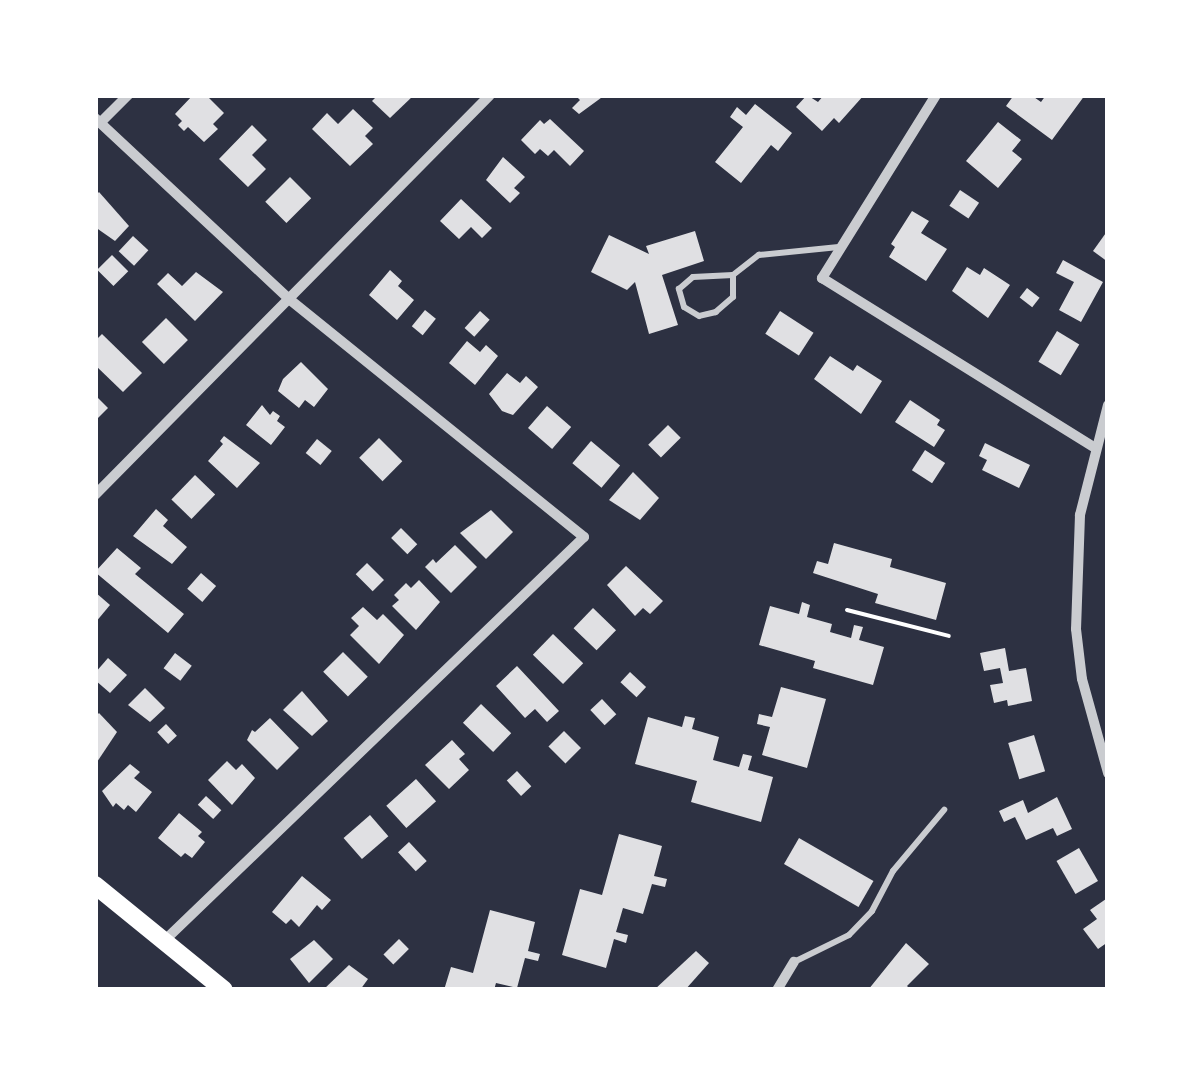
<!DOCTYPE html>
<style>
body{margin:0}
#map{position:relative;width:1203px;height:1085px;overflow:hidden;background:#2d3142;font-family:Signika,sans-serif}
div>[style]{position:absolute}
.building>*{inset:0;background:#e0e0e3;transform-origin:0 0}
.path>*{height:4px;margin:-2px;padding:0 2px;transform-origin:2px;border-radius:2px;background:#fff}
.service>*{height:6px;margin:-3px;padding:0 3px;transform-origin:3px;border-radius:3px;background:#caccd0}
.minor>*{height:10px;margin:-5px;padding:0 5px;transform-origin:5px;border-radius:5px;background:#caccd0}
.secondary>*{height:18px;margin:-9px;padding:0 9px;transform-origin:9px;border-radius:9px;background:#fff}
span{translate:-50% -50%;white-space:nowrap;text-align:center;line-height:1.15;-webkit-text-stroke:10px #fff;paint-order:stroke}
.frame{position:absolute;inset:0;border:98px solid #fff;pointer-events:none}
</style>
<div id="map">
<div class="building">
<div style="clip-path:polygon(193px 95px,206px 95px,224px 113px,213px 124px,218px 129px,204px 142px,188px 127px,184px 131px,178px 125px,182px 121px,175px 114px)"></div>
<div style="clip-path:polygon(378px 95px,414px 95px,390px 118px,372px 101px)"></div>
<div style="clip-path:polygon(575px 95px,605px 95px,579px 114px,572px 108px,580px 100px)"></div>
<div style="clip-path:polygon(807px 95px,818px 102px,824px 95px,864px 95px,839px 123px,834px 118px,822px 131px,796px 107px)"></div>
<div style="clip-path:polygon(1014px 95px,1031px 95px,1041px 102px,1046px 95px,1085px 95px,1052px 140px,1006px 106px)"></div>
<div style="clip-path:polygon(755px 104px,792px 133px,778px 151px,771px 145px,741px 183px,715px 162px,743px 127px,730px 117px,737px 107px,746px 115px)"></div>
<div style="clip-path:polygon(353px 109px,373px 128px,365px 136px,373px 144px,350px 166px,312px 129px,327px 113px,338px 124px)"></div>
<div style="clip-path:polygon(550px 119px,584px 151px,570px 166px,554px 150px,548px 156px,540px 149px,535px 154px,521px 140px,540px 120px,544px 124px)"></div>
<div style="clip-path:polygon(998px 122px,1021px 140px,1012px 151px,1022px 159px,998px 188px,966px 161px)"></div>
<div style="clip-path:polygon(252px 125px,267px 140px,252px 155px,266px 169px,248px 187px,219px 159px)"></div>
<div style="clip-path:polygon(503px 157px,525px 177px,514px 188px,520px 193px,510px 203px,486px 180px)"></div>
<div style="left:290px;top:177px;width:30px;height:35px;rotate:45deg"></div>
<div style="left:960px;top:190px;width:23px;height:19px;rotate:34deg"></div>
<div style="clip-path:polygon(99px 192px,129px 226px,115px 241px,95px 227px,95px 196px)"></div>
<div style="clip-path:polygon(461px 199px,492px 228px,482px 238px,471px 227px,459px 239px,440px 221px)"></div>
<div style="clip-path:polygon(912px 211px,929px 221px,921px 233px,947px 249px,926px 281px,889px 257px,895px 247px,891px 244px)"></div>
<div style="clip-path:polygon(1108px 230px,1108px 262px,1093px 251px)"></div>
<div style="clip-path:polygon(695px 231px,704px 261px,662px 275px,678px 325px,649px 334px,635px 282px,627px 290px,591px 272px,609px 235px,649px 254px,646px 246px)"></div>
<div style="left:133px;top:236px;width:21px;height:21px;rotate:43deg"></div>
<div style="left:112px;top:255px;width:23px;height:21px;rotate:45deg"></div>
<div style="clip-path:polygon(1063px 260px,1103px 282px,1081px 322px,1059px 310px,1074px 282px,1056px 273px)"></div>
<div style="clip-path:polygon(967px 267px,980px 275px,984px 268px,1010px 285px,988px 318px,952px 291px)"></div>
<div style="clip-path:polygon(390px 270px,402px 281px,398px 286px,414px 300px,397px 320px,369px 295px)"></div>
<div style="clip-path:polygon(196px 272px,223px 292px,195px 321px,157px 284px,168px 273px,182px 286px)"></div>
<div style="left:1027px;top:288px;width:16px;height:12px;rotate:38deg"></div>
<div style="left:425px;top:310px;width:14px;height:21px;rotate:39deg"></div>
<div style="left:480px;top:311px;width:13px;height:23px;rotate:42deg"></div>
<div style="left:780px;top:311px;width:40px;height:27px;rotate:33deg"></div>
<div style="left:166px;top:318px;width:31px;height:34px;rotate:45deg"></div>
<div style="left:1057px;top:331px;width:26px;height:36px;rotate:31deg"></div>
<div style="clip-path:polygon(102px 334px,142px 373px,123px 392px,95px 365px,95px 341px)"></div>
<div style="clip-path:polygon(467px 341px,480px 352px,486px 345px,498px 356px,475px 385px,449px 363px)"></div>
<div style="clip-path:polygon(830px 356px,853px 371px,857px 365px,882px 381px,861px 414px,814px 379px)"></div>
<div style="clip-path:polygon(301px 362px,328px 389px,314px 407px,305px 400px,299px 408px,278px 391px,283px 379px)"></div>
<div style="clip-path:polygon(507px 373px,520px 383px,526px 376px,538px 387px,513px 415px,502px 411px,489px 394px)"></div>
<div style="clip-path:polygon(95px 395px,108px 408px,95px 421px)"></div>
<div style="clip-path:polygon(910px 400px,940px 420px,937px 425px,945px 430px,934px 447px,895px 422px)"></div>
<div style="clip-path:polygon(262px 405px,270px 415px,273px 411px,280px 416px,277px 421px,285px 427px,271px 445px,246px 425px)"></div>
<div style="left:547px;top:406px;width:32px;height:29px;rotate:41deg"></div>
<div style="left:668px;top:425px;width:18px;height:28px;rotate:45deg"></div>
<div style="clip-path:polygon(224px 436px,260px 463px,237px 488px,208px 461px,223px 444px,220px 441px)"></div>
<div style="left:379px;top:438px;width:33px;height:28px;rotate:45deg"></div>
<div style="left:317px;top:439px;width:19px;height:18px;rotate:39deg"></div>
<div style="left:591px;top:441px;width:38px;height:29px;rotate:40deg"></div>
<div style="clip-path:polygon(985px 443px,1030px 465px,1019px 488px,982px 470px,987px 460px,979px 456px)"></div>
<div style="left:925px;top:450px;width:24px;height:24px;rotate:33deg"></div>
<div style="clip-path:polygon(633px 472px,659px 498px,640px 520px,609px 500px)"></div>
<div style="left:195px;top:475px;width:28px;height:34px;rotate:44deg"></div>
<div style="clip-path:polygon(156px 509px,168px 520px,163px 526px,187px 547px,172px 564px,133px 536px)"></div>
<div style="clip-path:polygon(491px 510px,513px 532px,486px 559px,460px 533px)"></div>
<div style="left:401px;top:528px;width:23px;height:14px;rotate:45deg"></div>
<div style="clip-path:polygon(834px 543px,892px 559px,890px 567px,946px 583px,936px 620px,875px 603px,878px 594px,813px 573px,817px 561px,828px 564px)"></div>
<div style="clip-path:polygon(455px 545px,477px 567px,451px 593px,425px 567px,433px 559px,436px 563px)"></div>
<div style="clip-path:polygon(117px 548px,141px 568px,135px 574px,184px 614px,168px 633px,95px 572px)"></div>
<div style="left:367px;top:563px;width:24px;height:16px;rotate:45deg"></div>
<div style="clip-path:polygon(626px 566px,663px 601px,650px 614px,643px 608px,635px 616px,607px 585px)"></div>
<div style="left:201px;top:573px;width:20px;height:21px;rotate:41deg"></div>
<div style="clip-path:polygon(419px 580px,440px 602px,416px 630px,392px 606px,399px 600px,394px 595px,406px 583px,411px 588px)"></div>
<div style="clip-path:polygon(95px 592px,110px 605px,95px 623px)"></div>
<div style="clip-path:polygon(802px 602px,810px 605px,807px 617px,832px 624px,830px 632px,851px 638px,854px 625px,863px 627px,859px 640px,884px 647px,873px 685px,813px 668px,815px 661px,759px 645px,770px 606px,799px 614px)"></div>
<div style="clip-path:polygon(363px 607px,377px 620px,383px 614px,404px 635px,379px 664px,350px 635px,359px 626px,351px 618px)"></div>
<div style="left:593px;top:608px;width:32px;height:28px;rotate:44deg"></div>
<div style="left:553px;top:634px;width:42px;height:29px;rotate:44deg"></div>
<div style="clip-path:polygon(1005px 648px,1009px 671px,1026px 668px,1032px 701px,1008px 706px,1007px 700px,994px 703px,990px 685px,1003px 683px,1000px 668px,984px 671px,980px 653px)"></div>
<div style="left:343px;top:652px;width:35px;height:28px;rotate:45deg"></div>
<div style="left:175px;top:653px;width:21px;height:19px;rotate:37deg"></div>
<div style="clip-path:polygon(108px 658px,127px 675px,110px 693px,95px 680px,95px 673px)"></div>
<div style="clip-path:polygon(517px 666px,559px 711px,547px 722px,535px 709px,525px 718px,496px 686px)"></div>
<div style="left:630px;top:672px;width:22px;height:14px;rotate:43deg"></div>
<div style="clip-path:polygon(781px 687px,826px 699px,807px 768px,762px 755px,770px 727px,757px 724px,759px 714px,772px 717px)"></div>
<div style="clip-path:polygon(145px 688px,165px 708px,150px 722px,128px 705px)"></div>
<div style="clip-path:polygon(302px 691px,328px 721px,312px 736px,283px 710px)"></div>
<div style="left:602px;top:699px;width:21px;height:16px;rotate:47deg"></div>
<div style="left:481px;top:704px;width:42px;height:26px;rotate:44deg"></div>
<div style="clip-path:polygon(99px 713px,117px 732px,95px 765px,95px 717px)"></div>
<div style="clip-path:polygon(685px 716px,695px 718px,692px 729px,719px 737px,713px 760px,739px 767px,743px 754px,752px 756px,748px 770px,773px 777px,761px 822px,691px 802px,697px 781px,635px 764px,648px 717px,682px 727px)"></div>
<div style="clip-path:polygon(270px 718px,299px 748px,277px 770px,247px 740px,252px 730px,255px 732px)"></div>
<div style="left:166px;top:724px;width:16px;height:12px;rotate:47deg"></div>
<div style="left:564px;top:731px;width:24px;height:22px;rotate:45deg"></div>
<div style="left:1034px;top:735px;width:38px;height:27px;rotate:73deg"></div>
<div style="clip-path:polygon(452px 740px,465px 754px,459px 759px,469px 770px,449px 789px,425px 765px)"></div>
<div style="clip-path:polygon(227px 761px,236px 770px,242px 764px,255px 778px,232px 805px,208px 780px)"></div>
<div style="clip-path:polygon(130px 764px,140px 772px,134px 778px,152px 792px,136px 812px,128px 805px,124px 810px,116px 803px,113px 807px,102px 791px)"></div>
<div style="left:517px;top:771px;width:21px;height:14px;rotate:47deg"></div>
<div style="left:416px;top:779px;width:30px;height:40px;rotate:48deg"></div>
<div style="left:206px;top:796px;width:21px;height:12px;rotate:43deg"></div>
<div style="clip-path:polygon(1057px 797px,1072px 829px,1057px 836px,1053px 828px,1026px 840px,1015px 817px,1004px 822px,999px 811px,1023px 800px,1028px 813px)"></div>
<div style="clip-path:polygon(179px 813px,202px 832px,198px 836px,205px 842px,192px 858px,185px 853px,181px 857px,158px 838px)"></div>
<div style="left:370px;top:815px;width:28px;height:35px;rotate:49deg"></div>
<div style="clip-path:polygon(619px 834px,662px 846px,654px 876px,667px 879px,665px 887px,652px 884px,643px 914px,623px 908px,616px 932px,628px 935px,626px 943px,614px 939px,606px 968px,562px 955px,580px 889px,602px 895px)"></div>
<div style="left:799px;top:838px;width:86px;height:30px;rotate:30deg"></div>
<div style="left:409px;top:842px;width:26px;height:15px;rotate:47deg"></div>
<div style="left:1079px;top:848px;width:38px;height:26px;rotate:60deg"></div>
<div style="clip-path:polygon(302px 876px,331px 900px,322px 910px,317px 905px,299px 927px,291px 919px,286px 924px,272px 912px)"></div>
<div style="clip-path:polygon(1106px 899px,1108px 942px,1098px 949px,1083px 929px,1097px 919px,1090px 910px)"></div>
<div style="clip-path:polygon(490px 910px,535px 922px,528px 951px,540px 954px,538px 961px,525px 958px,517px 988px,496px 983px,494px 990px,444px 990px,451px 967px,473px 973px)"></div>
<div style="left:399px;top:939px;width:14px;height:22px;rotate:45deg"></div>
<div style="clip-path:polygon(314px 940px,333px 959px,309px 983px,290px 959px)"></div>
<div style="clip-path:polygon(906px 943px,929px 964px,907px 986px,911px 990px,868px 990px)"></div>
<div style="clip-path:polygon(696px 951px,709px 963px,685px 990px,654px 990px)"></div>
<div style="clip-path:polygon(349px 965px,368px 979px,360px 990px,323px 990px)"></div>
</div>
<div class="path">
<div style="left:847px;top:610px;width:105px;rotate:14.3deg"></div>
</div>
<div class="service">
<div style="left:733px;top:275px;width:22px;rotate:90deg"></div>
<div style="left:733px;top:297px;width:23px;rotate:139deg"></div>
<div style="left:716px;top:312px;width:17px;rotate:167deg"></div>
<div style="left:699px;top:316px;width:17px;rotate:-149deg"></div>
<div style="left:684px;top:307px;width:19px;rotate:-106deg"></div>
<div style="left:679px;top:289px;width:18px;rotate:-41deg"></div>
<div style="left:693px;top:277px;width:40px;rotate:-2.9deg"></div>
<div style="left:733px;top:275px;width:33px;rotate:-38deg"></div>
<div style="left:759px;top:255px;width:80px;rotate:-5.7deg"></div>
<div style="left:794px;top:962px;width:61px;rotate:-26.1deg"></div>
<div style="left:849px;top:935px;width:33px;rotate:-46deg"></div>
<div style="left:872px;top:911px;width:45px;rotate:-62.3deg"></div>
<div style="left:893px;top:871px;width:80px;rotate:-50.1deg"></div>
</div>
<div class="minor">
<div style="left:936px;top:95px;width:216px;rotate:121.9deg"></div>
<div style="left:822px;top:278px;width:320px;rotate:31.9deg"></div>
<div style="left:95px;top:118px;width:265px;rotate:43deg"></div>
<div style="left:289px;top:299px;width:379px;rotate:38.9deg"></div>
<div style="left:584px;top:537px;width:583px;rotate:136.11deg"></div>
<div style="left:100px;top:123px;width:40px;rotate:-45deg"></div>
<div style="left:1108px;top:405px;width:114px;rotate:104.3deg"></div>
<div style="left:1080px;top:515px;width:114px;rotate:92deg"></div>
<div style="left:1076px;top:629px;width:50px;rotate:83.2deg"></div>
<div style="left:1082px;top:679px;width:98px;rotate:74.5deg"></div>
<div style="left:95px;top:495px;width:562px;rotate:-45.36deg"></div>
<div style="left:777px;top:990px;width:33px;rotate:-59deg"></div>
</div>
<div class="secondary">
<div style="left:95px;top:885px;width:166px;rotate:39.1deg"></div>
</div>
<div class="frame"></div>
</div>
